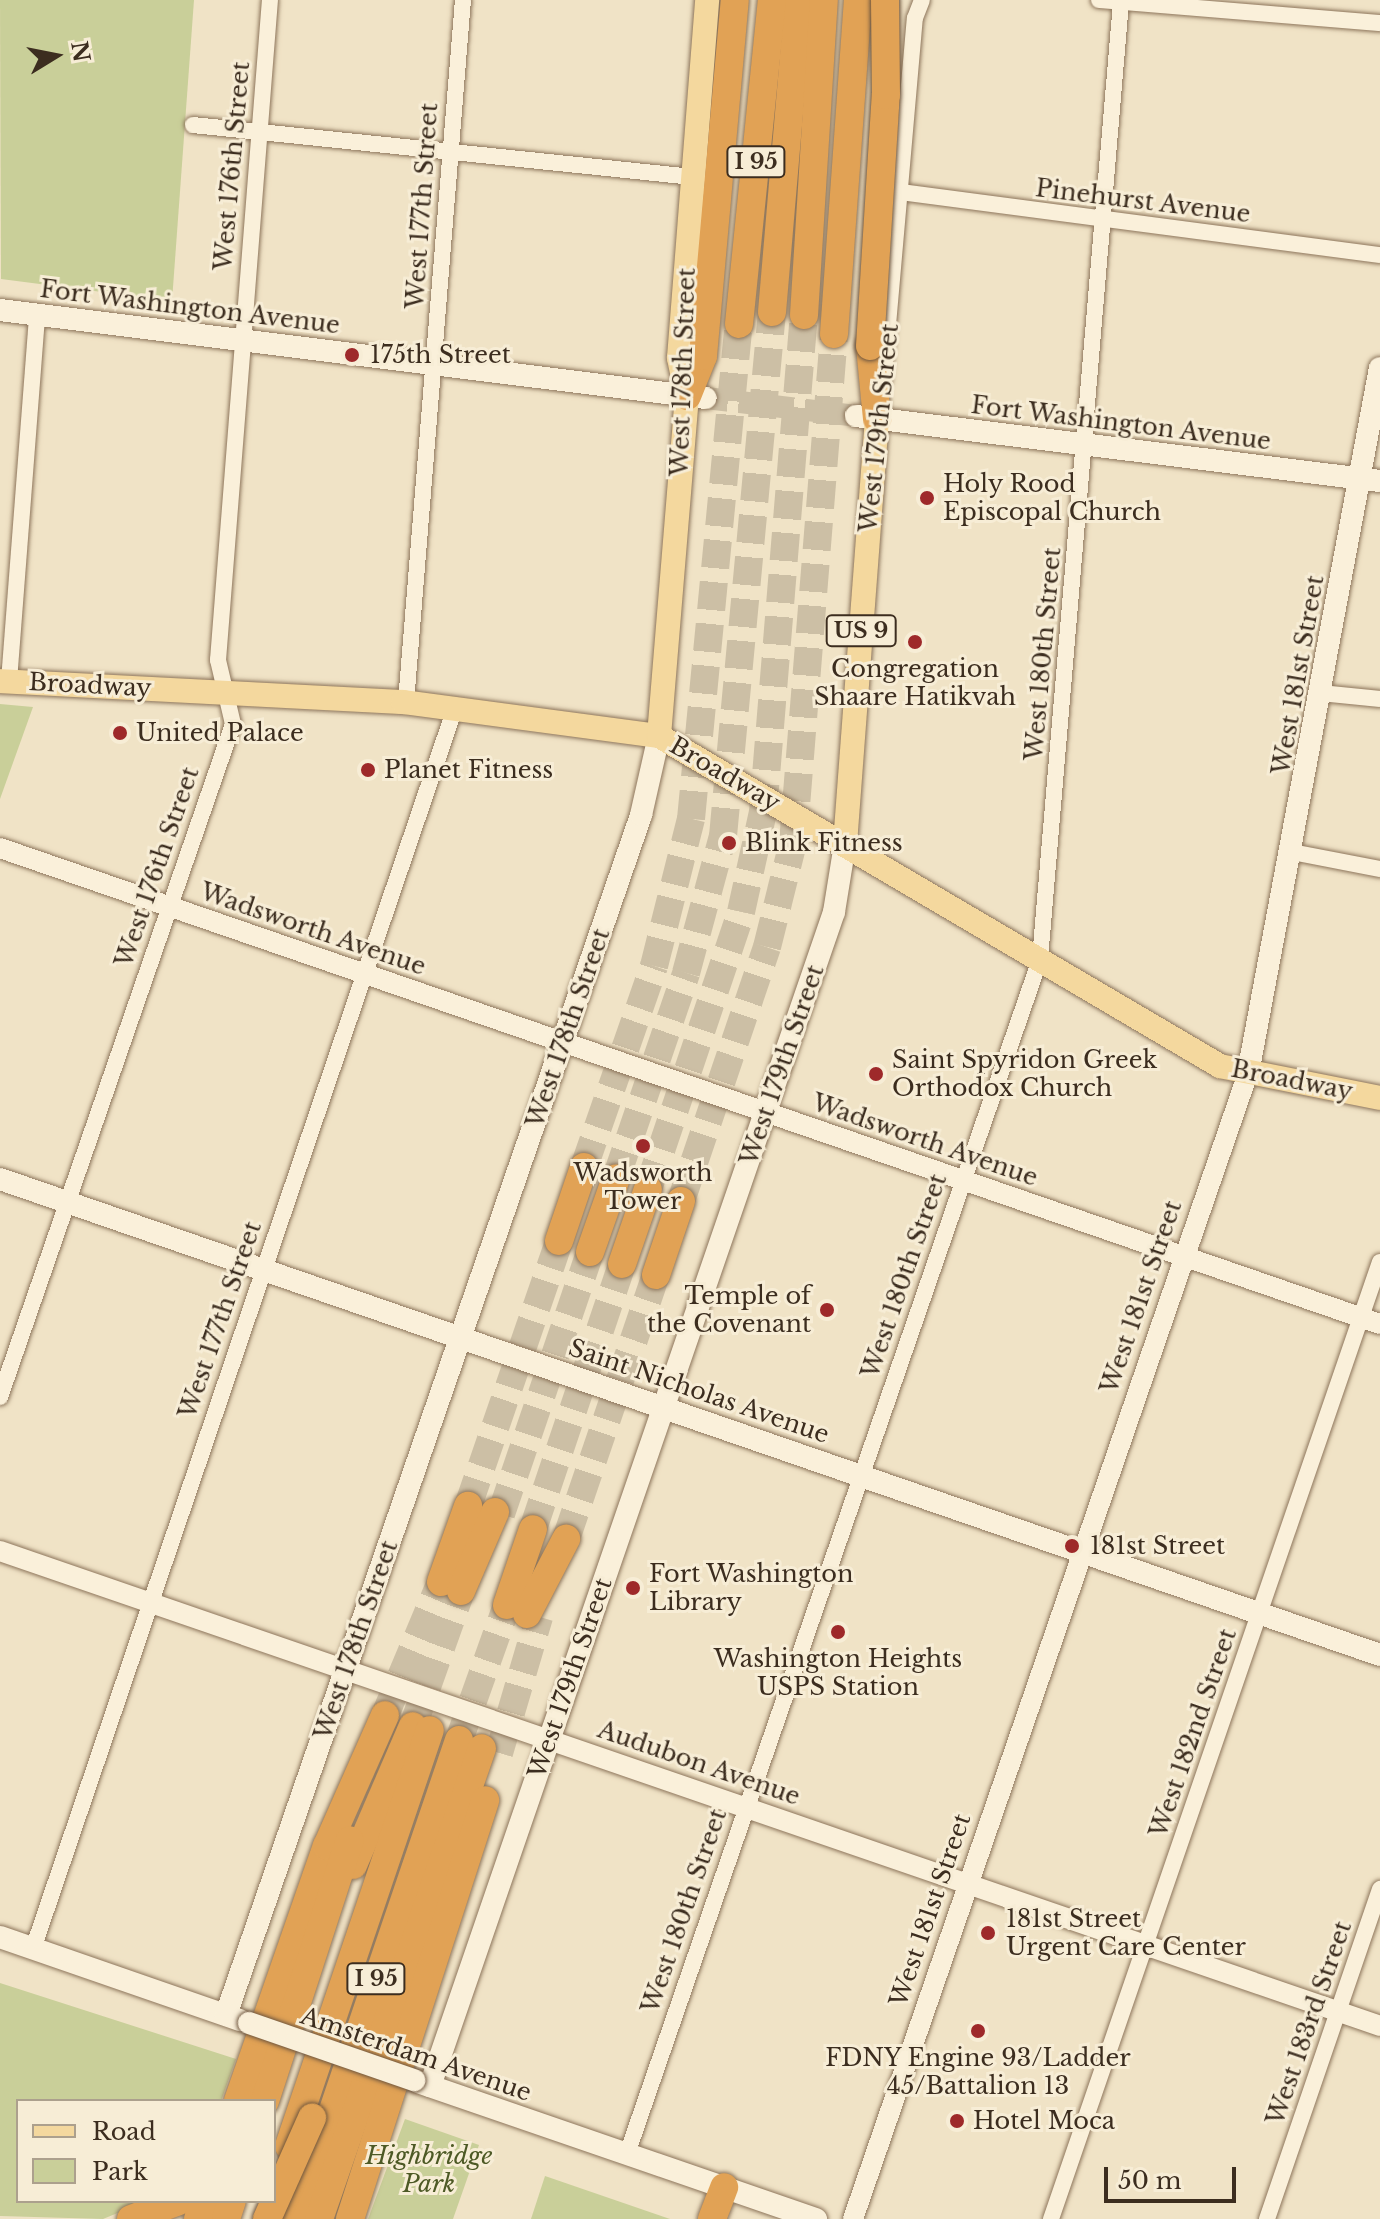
<!DOCTYPE html>
<style>
body{margin:0}
#map{position:relative;width:1380px;height:2219px;overflow:hidden;background:#f0e3c6;font-family:"Libre Baskerville",serif}
div>[style]{position:absolute}
.green>*{inset:0;background:#c9cf99}
.secondary-tunnel>*{height:22px;margin-top:-11px;transform-origin:0;background:repeating-linear-gradient(90deg,#ccbfa5 0 22px,transparent 0 33px)}
.motorway-tunnel>*{height:28px;margin-top:-14px;transform-origin:0;background:repeating-linear-gradient(90deg,#ccbfa5 0 28px,transparent 0 42px)}
.roads{filter:drop-shadow(0 0 2px #8d755b) drop-shadow(0 0 2px #8d755b)}
.minor>*{height:16px;margin:-8px;padding:0 8px;transform-origin:8px;border-radius:8px;background:#faf0da}
.tertiary>*{height:20px;margin:-10px;padding:0 10px;transform-origin:10px;border-radius:10px;background:#faf0da}
.secondary>*{height:22px;margin:-11px;padding:0 11px;transform-origin:11px;border-radius:11px;background:#faf0da}
.primary>*{height:24px;margin:-12px;padding:0 12px;transform-origin:12px;border-radius:12px;background:#f4d89e}
.motorway>*{height:28px;margin:-14px;padding:0 14px;transform-origin:14px;border-radius:14px;background:#e1a255}
.bridges{filter:drop-shadow(0 0 2px #6f563e) drop-shadow(0 0 2px #6f563e)}
.secondary-bridge>*{height:22px;margin:-11px;padding:0 11px;transform-origin:11px;border-radius:11px;background:#faf0da}
.motorway-bridge>*{height:28px;margin:-14px;padding:0 14px;transform-origin:14px;border-radius:14px;background:#e1a255}
.dots>*{width:22px;height:22px;translate:-50% -50%;box-sizing:border-box;border:4px solid #f7edd6;border-radius:50%}
span{translate:-50% -50%;white-space:nowrap;text-align:center;line-height:1.15;-webkit-text-stroke:6px #f7edd6;paint-order:stroke}
.shield-label span{padding:2px 6px;background:#f7edd6;border:2px solid;border-radius:6px;-webkit-text-stroke-width:0}
.shield-label{font-size:22px;color:#3c2d1f;font-weight:700}
.street-label{font-size:24px;color:#3c2d1f}
.poi-label{font-size:24px;color:#3c2d1f}
.left{translate:0 -50%;text-align:left}
.right{translate:-100% -50%;text-align:right}
.park-label{font-size:24px;color:#4d5925;font-style:italic}
.legend{position:absolute;left:16px;top:2099px;width:260px;height:104px;box-sizing:border-box;background:#f7edd6;border:2px solid #aca08d;margin:0;padding:10px 14px;list-style:none;font-size:24px;color:#3c2d1f}
.legend li{display:flex;align-items:center;gap:16px;height:40px}
.legend b{width:40px;border:2px solid #aca08d}
.north{position:absolute;left:16px;top:16px;width:80px;height:80px;-webkit-text-stroke:6px #f7edd6;paint-order:stroke;rotate:80deg;font-size:22px;font-weight:700;line-height:32px;text-align:center;color:#3c2d1f}
.north::after{content:'';display:block;margin:auto;width:28px;height:36px;background:#3c2d1f;clip-path:polygon(50% 0,100% 100%,50% 72%,0 100%)}
.scale{position:absolute;left:1104px;top:2167px;width:132px;height:36px;box-sizing:border-box;border:4px solid #3c2d1f;border-top:0;padding-left:10px;font-size:24px;line-height:28px;white-space:nowrap;color:#3c2d1f;-webkit-text-stroke:6px #f7edd6;paint-order:stroke}
</style>
<div id="map">
<div class="green">
<div style="clip-path:polygon(0 0,194px 0,172px 301px,1px 279px)"></div>
<div style="clip-path:polygon(0 704px,33px 707px,0 799px)"></div>
<div style="clip-path:polygon(0 1983px,236px 2059px,221px 2101px,18px 2101px,18px 2201px,147px 2201px,103px 2219px,0 2216px)"></div>
<div style="clip-path:polygon(405px 2119px,479px 2145px,453px 2219px,368px 2219px)"></div>
<div style="clip-path:polygon(545px 2176px,670px 2219px,531px 2219px)"></div>
</div>
<div class="secondary-tunnel">
<div style="left:706px;top:398px;width:151px;rotate:6.8deg"></div>
</div>
<div class="motorway-tunnel">
<div style="left:584px;top:1167px;width:213px;rotate:-70.8deg"></div>
<div style="left:654px;top:966px;width:152px;rotate:-75.9deg"></div>
<div style="left:691px;top:819px;width:497px;rotate:-84.5deg"></div>
<div style="left:616px;top:1178px;width:217px;rotate:-71.1deg"></div>
<div style="left:686px;top:973px;width:142px;rotate:-74.9deg"></div>
<div style="left:723px;top:836px;width:526px;rotate:-84.66deg"></div>
<div style="left:648px;top:1189px;width:292px;rotate:-71.4deg"></div>
<div style="left:741px;top:912px;width:102px;rotate:-77.6deg"></div>
<div style="left:763px;top:812px;width:499px;rotate:-85.3deg"></div>
<div style="left:681px;top:1201px;width:268px;rotate:-71.3deg"></div>
<div style="left:767px;top:947px;width:107px;rotate:-76deg"></div>
<div style="left:793px;top:843px;width:511px;rotate:-85.39deg"></div>
<div style="left:468px;top:1506px;width:280px;rotate:-71deg"></div>
<div style="left:501px;top:1514px;width:277px;rotate:-71.2deg"></div>
<div style="left:533px;top:1529px;width:280px;rotate:-71.4deg"></div>
<div style="left:566px;top:1539px;width:279px;rotate:-71.2deg"></div>
<div style="left:385px;top:1715px;width:144px;rotate:-67.2deg"></div>
<div style="left:413px;top:1726px;width:143px;rotate:-70.4deg"></div>
<div style="left:459px;top:1740px;width:143px;rotate:-70.4deg"></div>
<div style="left:499px;top:1753px;width:142px;rotate:-73.6deg"></div>
</div>
<div class="roads">
<div class="minor">
<div style="left:1099px;top:0;width:282px;rotate:4.7deg"></div>
<div style="left:193px;top:125px;width:503px;rotate:5.94deg"></div>
<div style="left:901px;top:192px;width:483px;rotate:7.5deg"></div>
<div style="left:883px;top:382px;width:365px;rotate:-85deg"></div>
<div style="left:915px;top:18px;width:19px;rotate:-69deg"></div>
<div style="left:9px;top:681px;width:368px;rotate:-85.6deg"></div>
<div style="left:1321px;top:693px;width:59px;rotate:5.8deg"></div>
<div style="left:406px;top:702px;width:704px;rotate:-85.36deg"></div>
<div style="left:1292px;top:852px;width:90px;rotate:10.9deg"></div>
<div style="left:0;top:1397px;width:712px;rotate:-70.9deg"></div>
<div style="left:233px;top:724px;width:66px;rotate:-103.2deg"></div>
<div style="left:218px;top:660px;width:662px;rotate:-85.5deg"></div>
<div style="left:33px;top:1949px;width:1311px;rotate:-71.22deg"></div>
<div style="left:627px;top:2154px;width:1264px;rotate:-70.93deg"></div>
<div style="left:1040px;top:959px;width:960px;rotate:-85.16deg"></div>
<div style="left:1051px;top:2219px;width:1012px;rotate:-71.03deg"></div>
<div style="left:1267px;top:2219px;width:349px;rotate:-71.1deg"></div>
</div>
<div class="tertiary">
<div style="left:0;top:848px;width:1460px;rotate:19.03deg"></div>
<div style="left:0;top:1551px;width:1459px;rotate:18.99deg"></div>
<div style="left:853px;top:2219px;width:1212px;rotate:-70.98deg"></div>
</div>
<div class="secondary">
<div style="left:0;top:310px;width:711px;rotate:7.11deg"></div>
<div style="left:856px;top:416px;width:528px;rotate:7.07deg"></div>
<div style="left:1248px;top:1073px;width:717px;rotate:-79.4deg"></div>
<div style="left:0;top:1179px;width:1460px;rotate:19.03deg"></div>
<div style="left:0;top:1937px;width:254px;rotate:19.1deg"></div>
<div style="left:226px;top:2015px;width:1270px;rotate:-70.92deg"></div>
<div style="left:641px;top:815px;width:81px;rotate:-77.2deg"></div>
<div style="left:418px;top:2082px;width:421px;rotate:19deg"></div>
<div style="left:430px;top:2086px;width:1242px;rotate:-71.01deg"></div>
<div style="left:834px;top:912px;width:69px;rotate:-80.8deg"></div>
</div>
<div class="primary">
<div style="left:0;top:681px;width:404px;rotate:3deg"></div>
<div style="left:403px;top:702px;width:258px;rotate:7.6deg"></div>
<div style="left:659px;top:736px;width:651px;rotate:30.47deg"></div>
<div style="left:1220px;top:1066px;width:163px;rotate:11.3deg"></div>
<div style="left:659px;top:736px;width:341px;rotate:-85.3deg"></div>
<div style="left:687px;top:396px;width:39px;rotate:-102deg"></div>
<div style="left:679px;top:358px;width:359px;rotate:-85.5deg"></div>
<div style="left:845px;top:844px;width:426px;rotate:-85.7deg"></div>
</div>
<div class="motorway">
<div style="left:772px;top:312px;width:313px;rotate:-85.1deg"></div>
<div style="left:804px;top:315px;width:316px;rotate:-86.4deg"></div>
<div style="left:739px;top:324px;width:326px;rotate:-84.2deg"></div>
<div style="left:834px;top:334px;width:335px;rotate:-85.9deg"></div>
<div style="left:870px;top:346px;width:73px;rotate:84.5deg"></div>
<div style="left:687px;top:396px;width:43px;rotate:-68.2deg"></div>
<div style="left:703px;top:356px;width:357px;rotate:-84.9deg"></div>
<div style="left:559px;top:1241px;width:78px;rotate:-71.3deg"></div>
<div style="left:590px;top:1252px;width:78px;rotate:-70.6deg"></div>
<div style="left:622px;top:1264px;width:79px;rotate:-70.9deg"></div>
<div style="left:656px;top:1275px;width:78px;rotate:-71.3deg"></div>
<div style="left:441px;top:1582px;width:81px;rotate:-70.4deg"></div>
<div style="left:461px;top:1591px;width:86px;rotate:-66.7deg"></div>
<div style="left:507px;top:1605px;width:80px;rotate:-71.1deg"></div>
<div style="left:527px;top:1614px;width:85px;rotate:-62.5deg"></div>
<div style="left:353px;top:1865px;width:151px;rotate:-66.7deg"></div>
<div style="left:238px;top:2101px;width:270px;rotate:-70.8deg"></div>
<div style="left:327px;top:1846px;width:143px;rotate:-66.1deg"></div>
<div style="left:265px;top:2101px;width:274px;rotate:-72deg"></div>
<div style="left:289px;top:2146px;width:439px;rotate:-71.3deg"></div>
<div style="left:131px;top:2219px;width:51px;rotate:-20.6deg"></div>
<div style="left:198px;top:2219px;width:19px;rotate:-72deg"></div>
<div style="left:226px;top:2219px;width:19px;rotate:-72deg"></div>
<div style="left:296px;top:2219px;width:506px;rotate:-71.21deg"></div>
<div style="left:319px;top:2219px;width:498px;rotate:-70.9deg"></div>
<div style="left:350px;top:2219px;width:440px;rotate:-72.1deg"></div>
<div style="left:712px;top:2219px;width:34px;rotate:-69deg"></div>
</div>
</div>
<div class="bridges">
<div class="secondary-bridge">
<div style="left:249px;top:2023px;width:175px;rotate:19.1deg"></div>
</div>
<div class="motorway-bridge">
<div style="left:870px;top:346px;width:252px;rotate:-86.4deg"></div>
<div style="left:886px;top:95px;width:95px;rotate:-90.6deg"></div>
<div style="left:267px;top:2219px;width:111px;rotate:-66deg"></div>
</div>
</div>
<div class="dots">
<div style="left:352px;top:355px;background:#9e292a"></div>
<div style="left:927px;top:498px;background:#9e292a"></div>
<div style="left:915px;top:642px;background:#9e292a"></div>
<div style="left:120px;top:733px;background:#9e292a"></div>
<div style="left:368px;top:770px;background:#9e292a"></div>
<div style="left:729px;top:843px;background:#9e292a"></div>
<div style="left:876px;top:1074px;background:#9e292a"></div>
<div style="left:643px;top:1146px;background:#9e292a"></div>
<div style="left:827px;top:1310px;background:#9e292a"></div>
<div style="left:1072px;top:1546px;background:#9e292a"></div>
<div style="left:633px;top:1588px;background:#9e292a"></div>
<div style="left:838px;top:1632px;background:#9e292a"></div>
<div style="left:988px;top:1933px;background:#9e292a"></div>
<div style="left:978px;top:2031px;background:#9e292a"></div>
<div style="left:957px;top:2121px;background:#9e292a"></div>
</div>
<div class="shield-label">
<span style="left:756px;top:162px">I 95</span>
<span style="left:861px;top:631px">US 9</span>
<span style="left:376px;top:1979px">I 95</span>
</div>
<div class="street-label">
<span style="left:232px;top:166px;rotate:-85deg">West 176th Street</span>
<span style="left:1143px;top:201px;rotate:7deg">Pinehurst Avenue</span>
<span style="left:422px;top:206px;rotate:-86deg">West 177th Street</span>
<span style="left:190px;top:307px;rotate:7deg">Fort Washington Avenue</span>
<span style="left:683px;top:372px;rotate:-88deg">West 178th Street</span>
<span style="left:1121px;top:423px;rotate:7deg">Fort Washington Avenue</span>
<span style="left:879px;top:428px;rotate:-84deg">West 179th Street</span>
<span style="left:1043px;top:654px;rotate:-85deg">West 180th Street</span>
<span style="left:1298px;top:675px;rotate:-80deg">West 181st Street</span>
<span style="left:90px;top:685px;rotate:3deg">Broadway</span>
<span style="left:725px;top:774px;rotate:30deg">Broadway</span>
<span style="left:157px;top:867px;rotate:-71deg">West 176th Street</span>
<span style="left:313px;top:929px;rotate:19deg">Wadsworth Avenue</span>
<span style="left:568px;top:1028px;rotate:-71deg">West 178th Street</span>
<span style="left:782px;top:1065px;rotate:-71deg">West 179th Street</span>
<span style="left:1292px;top:1080px;rotate:11deg">Broadway</span>
<span style="left:925px;top:1140px;rotate:19deg">Wadsworth Avenue</span>
<span style="left:904px;top:1276px;rotate:-71deg">West 180th Street</span>
<span style="left:1141px;top:1297px;rotate:-71deg">West 181st Street</span>
<span style="left:220px;top:1320px;rotate:-71deg">West 177th Street</span>
<span style="left:699px;top:1391px;rotate:19deg">Saint Nicholas Avenue</span>
<span style="left:356px;top:1640px;rotate:-71deg">West 178th Street</span>
<span style="left:570px;top:1678px;rotate:-71deg">West 179th Street</span>
<span style="left:1193px;top:1733px;rotate:-71deg">West 182nd Street</span>
<span style="left:699px;top:1763px;rotate:19deg">Audubon Avenue</span>
<span style="left:930px;top:1910px;rotate:-71deg">West 181st Street</span>
<span style="left:684px;top:1911px;rotate:-71deg">West 180th Street</span>
<span style="left:1309px;top:2023px;rotate:-71deg">West 183rd Street</span>
<span style="left:416px;top:2054px;rotate:19deg">Amsterdam Avenue</span>
</div>
<div class="poi-label">
<span class="left" style="left:370px;top:355px">175th Street</span>
<span class="left" style="left:943px;top:498px">Holy Rood<br>Episcopal Church</span>
<span style="left:915px;top:683px">Congregation<br>Shaare Hatikvah</span>
<span class="left" style="left:136px;top:733px">United Palace</span>
<span class="left" style="left:384px;top:770px">Planet Fitness</span>
<span class="left" style="left:745px;top:843px">Blink Fitness</span>
<span class="left" style="left:892px;top:1074px">Saint Spyridon Greek<br>Orthodox Church</span>
<span style="left:643px;top:1187px">Wadsworth<br>Tower</span>
<span class="right" style="left:811px;top:1310px">Temple of<br>the Covenant</span>
<span class="left" style="left:1090px;top:1546px">181st Street</span>
<span class="left" style="left:649px;top:1588px">Fort Washington<br>Library</span>
<span style="left:838px;top:1673px">Washington Heights<br>USPS Station</span>
<span class="left" style="left:1006px;top:1933px">181st Street<br>Urgent Care Center</span>
<span style="left:978px;top:2072px">FDNY Engine 93/Ladder<br>45/Battalion 13</span>
<span class="left" style="left:973px;top:2121px">Hotel Moca</span>
</div>
<div class="park-label">
<span style="left:429px;top:2170px">Highbridge<br>Park</span>
</div>
<ul class="legend">
<li><b style="height:10px;background:#f4d89e"></b>Road</li>
<li><b style="height:22px;background:#c9cf99"></b>Park</li>
</ul>
<div class="north">N</div>
<div class="scale">50 m</div>
</div>
